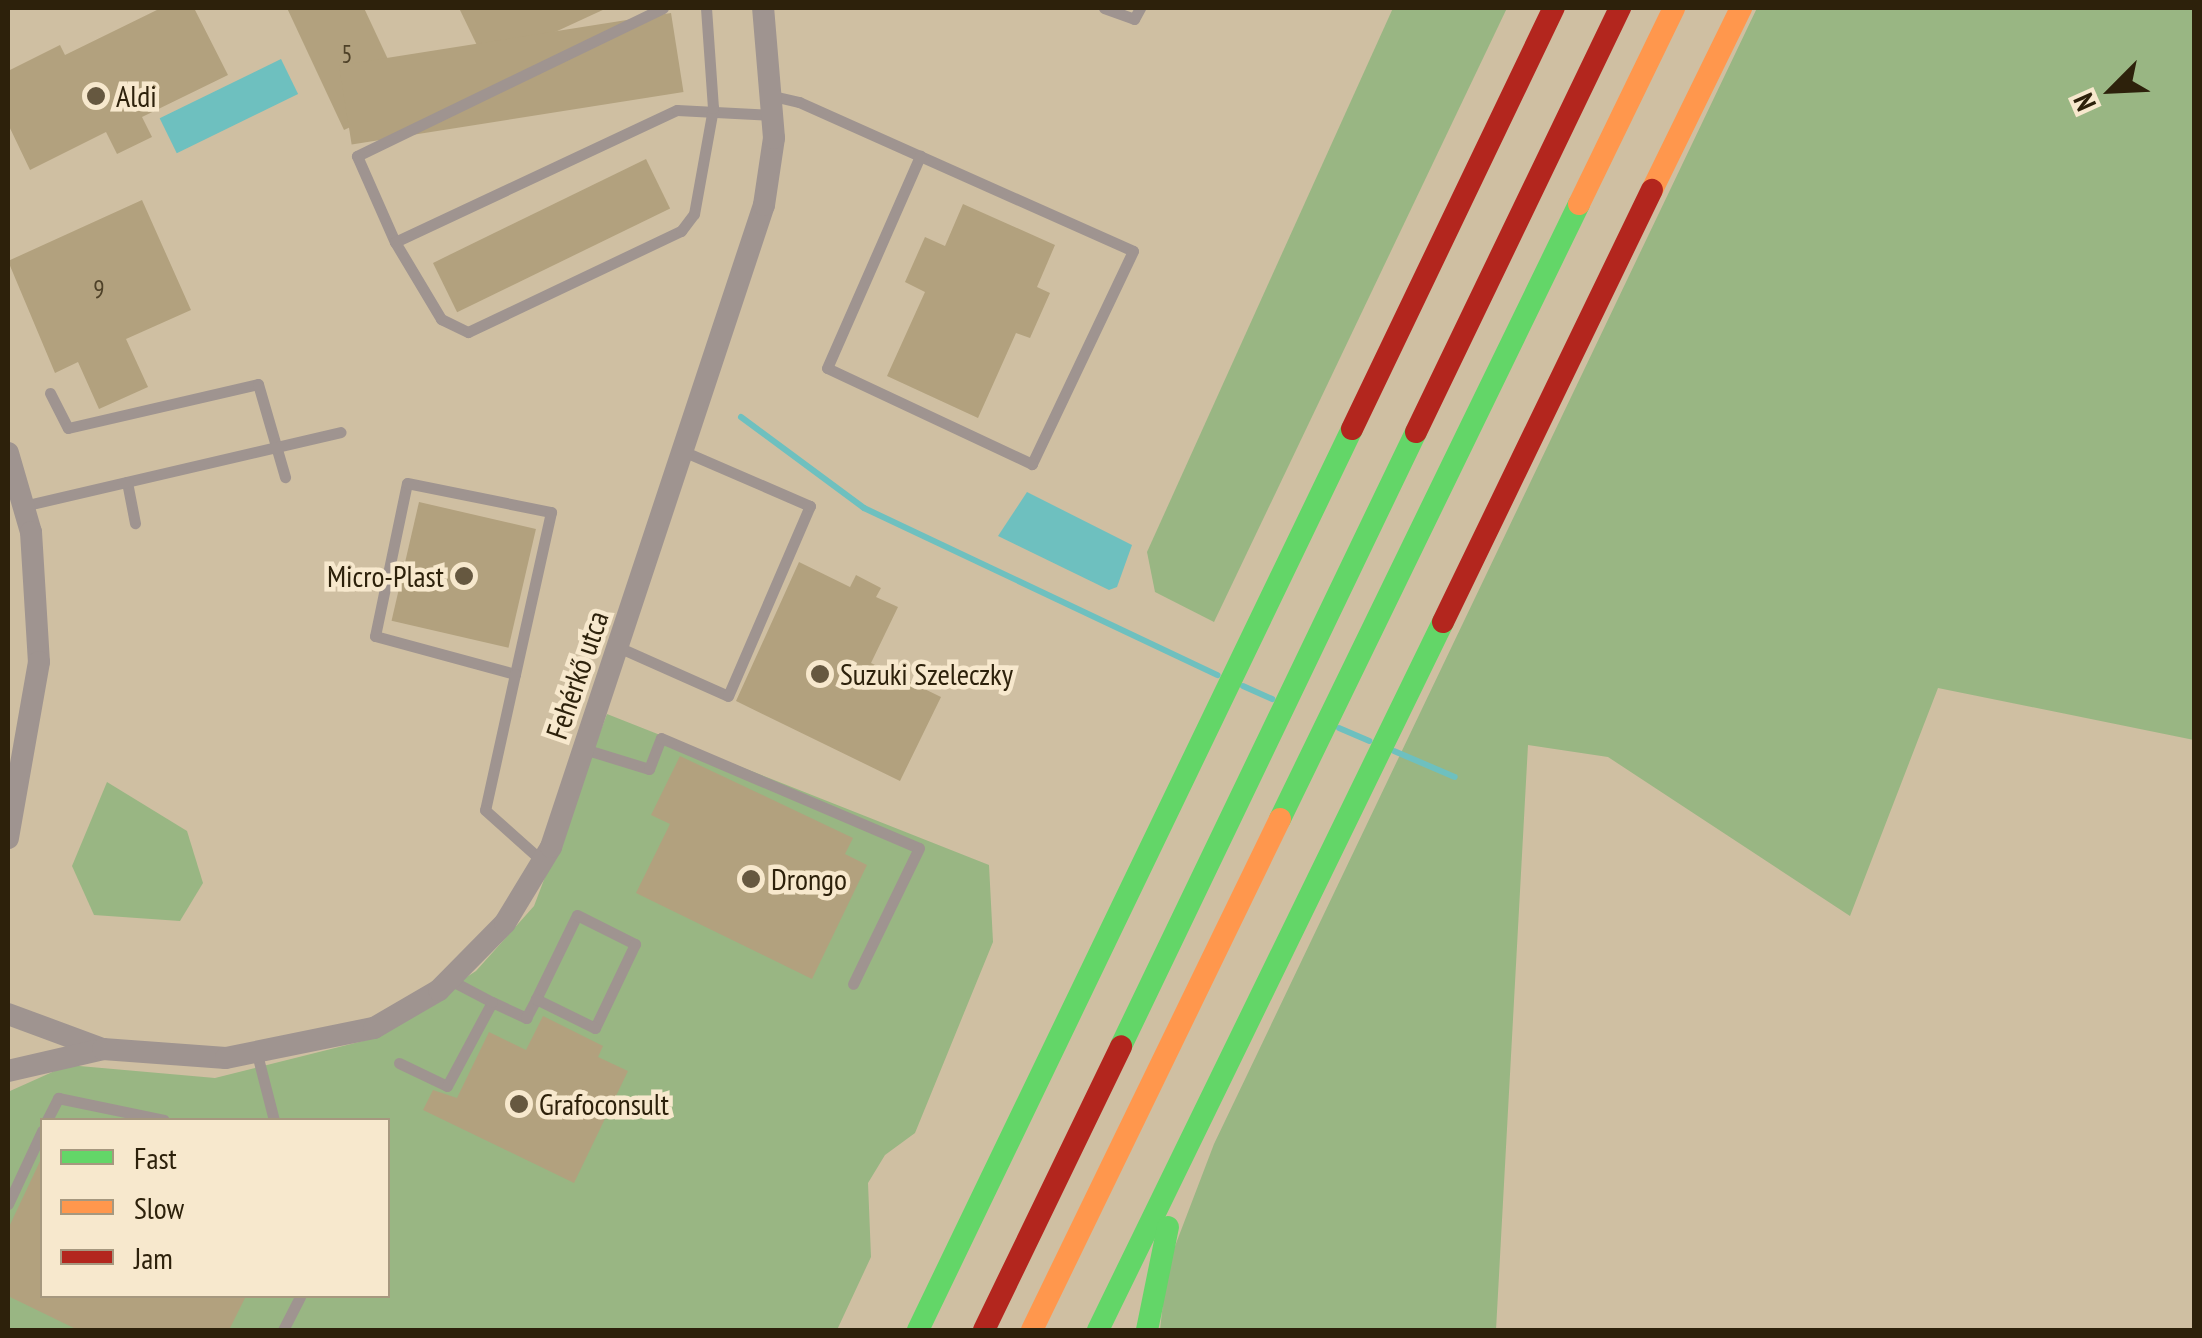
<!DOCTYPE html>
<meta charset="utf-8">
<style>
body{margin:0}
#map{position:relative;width:2202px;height:1338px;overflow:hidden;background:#cfbfa2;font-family:"PT Sans Narrow",sans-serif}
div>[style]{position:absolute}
.green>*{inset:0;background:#99b683}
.water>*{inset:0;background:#6ec0bf;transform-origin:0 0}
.stream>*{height:6px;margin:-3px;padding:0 3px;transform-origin:3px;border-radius:3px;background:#6ec0bf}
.building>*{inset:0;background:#b2a17e;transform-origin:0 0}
.lane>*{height:11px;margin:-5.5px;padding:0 5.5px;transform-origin:5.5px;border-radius:5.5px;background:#9f9490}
.street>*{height:22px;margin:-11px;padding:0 11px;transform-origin:11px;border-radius:11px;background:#9f9490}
.fast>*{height:22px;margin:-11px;padding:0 11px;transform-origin:11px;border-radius:11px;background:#63d668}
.slow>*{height:22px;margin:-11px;padding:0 11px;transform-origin:11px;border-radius:11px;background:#ff974d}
.jam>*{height:22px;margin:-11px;padding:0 11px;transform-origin:11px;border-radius:11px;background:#b3261e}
.dots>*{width:28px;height:28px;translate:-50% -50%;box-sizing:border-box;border:5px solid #f7e8cd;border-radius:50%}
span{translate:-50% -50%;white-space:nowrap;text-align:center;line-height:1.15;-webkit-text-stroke:9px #f7e8cd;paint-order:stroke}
.number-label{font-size:25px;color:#4e4128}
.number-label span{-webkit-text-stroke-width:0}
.poi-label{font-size:30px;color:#2d210b}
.left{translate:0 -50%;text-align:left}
.right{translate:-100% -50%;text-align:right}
.street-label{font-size:30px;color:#2d210b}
.frame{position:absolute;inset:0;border:10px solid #2d210b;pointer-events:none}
.legend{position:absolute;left:40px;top:1118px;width:350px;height:180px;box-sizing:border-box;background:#f7e8cd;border:2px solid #a6987f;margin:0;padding:12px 18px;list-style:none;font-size:30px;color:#2d210b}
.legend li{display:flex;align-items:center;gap:20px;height:50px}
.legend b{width:50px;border:2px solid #a6987f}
.north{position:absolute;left:2062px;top:40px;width:100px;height:100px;-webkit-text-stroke:8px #f7e8cd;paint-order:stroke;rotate:246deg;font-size:28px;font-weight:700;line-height:40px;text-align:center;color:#2d210b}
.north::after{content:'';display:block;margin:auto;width:35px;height:45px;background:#2d210b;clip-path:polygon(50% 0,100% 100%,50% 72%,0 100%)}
</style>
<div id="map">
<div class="green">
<div style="clip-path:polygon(1393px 8px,1507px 8px,1214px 622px,1155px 592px,1147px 552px)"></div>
<div style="clip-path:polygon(1757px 8px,2194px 8px,2194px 740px,1938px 688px,1850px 916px,1608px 757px,1528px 745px,1496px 1330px,1160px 1330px,1167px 1267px,1214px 1144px)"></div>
<div style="clip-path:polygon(evenodd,607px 714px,989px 865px,993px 942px,915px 1133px,885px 1155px,868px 1183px,871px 1257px,837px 1330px,8px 1330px,10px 1091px,68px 1065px,215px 1078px,371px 1039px,476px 971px,534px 906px,607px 714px,42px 1120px,388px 1120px,388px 1296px,42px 1296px,42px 1120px)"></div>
<div style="clip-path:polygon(107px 782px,187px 831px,203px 883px,180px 921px,94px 915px,72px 866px)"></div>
</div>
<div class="water">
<div style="left:281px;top:59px;width:39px;height:135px;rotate:64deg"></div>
<div style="clip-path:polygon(1027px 492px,1132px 545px,1117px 587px,1109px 590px,998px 536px)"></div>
</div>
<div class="stream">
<div style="left:741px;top:417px;width:153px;rotate:36.5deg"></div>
<div style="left:864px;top:508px;width:391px;rotate:25.3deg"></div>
<div style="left:1243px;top:686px;width:32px;rotate:24deg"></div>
<div style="left:1339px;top:728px;width:33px;rotate:23deg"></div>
<div style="left:1394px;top:751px;width:66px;rotate:23.1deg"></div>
</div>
<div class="building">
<div style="clip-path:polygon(161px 8px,194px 8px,228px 75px,142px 117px,152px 137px,117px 154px,106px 132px,30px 170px,8px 124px,8px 71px,60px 45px,65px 55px)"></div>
<div style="clip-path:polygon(287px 8px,364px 8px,407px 100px,344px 130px)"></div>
<div style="clip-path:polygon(459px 8px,607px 8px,486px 64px)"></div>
<div style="left:671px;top:13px;width:80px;height:336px;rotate:81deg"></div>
<div style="left:646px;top:159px;width:55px;height:237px;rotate:64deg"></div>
<div style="clip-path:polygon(142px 200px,191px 310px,126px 339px,148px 387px,99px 409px,78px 362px,55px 373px,8px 261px)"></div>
<div style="clip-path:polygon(963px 204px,1055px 245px,1037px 287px,1050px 293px,1030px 338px,1016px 333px,978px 418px,887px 376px,925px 292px,905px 282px,925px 237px,945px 246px)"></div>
<div style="left:419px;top:502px;width:120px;height:122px;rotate:13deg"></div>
<div style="clip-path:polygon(799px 562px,850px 587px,856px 575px,881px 588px,876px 597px,898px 607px,871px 663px,941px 697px,900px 781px,736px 701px)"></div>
<div style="clip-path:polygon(680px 756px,853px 838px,845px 854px,867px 865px,812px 979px,636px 893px,670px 824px,651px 815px)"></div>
<div style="clip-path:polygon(543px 1016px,603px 1046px,598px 1057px,628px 1071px,574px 1183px,423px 1110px,433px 1090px,457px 1098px,489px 1032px,526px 1050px)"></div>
<div style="clip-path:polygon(42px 1157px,42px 1296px,246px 1296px,229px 1330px,78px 1330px,8px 1296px,8px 1229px)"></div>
</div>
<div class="lane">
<div style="left:663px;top:8px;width:340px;rotate:154.2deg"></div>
<div style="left:357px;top:156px;width:94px;rotate:66.2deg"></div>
<div style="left:395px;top:242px;width:311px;rotate:-25.1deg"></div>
<div style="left:677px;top:110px;width:96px;rotate:3deg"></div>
<div style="left:1104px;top:8px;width:32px;rotate:20deg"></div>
<div style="left:1134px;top:19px;width:13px;rotate:-61deg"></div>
<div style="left:773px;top:96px;width:27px;rotate:13deg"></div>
<div style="left:799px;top:102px;width:133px;rotate:24.1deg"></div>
<div style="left:920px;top:156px;width:233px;rotate:24deg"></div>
<div style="left:1133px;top:251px;width:236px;rotate:115.4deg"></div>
<div style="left:1032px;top:464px;width:226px;rotate:-154.9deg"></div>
<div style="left:827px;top:368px;width:232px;rotate:-66.3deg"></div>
<div style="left:395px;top:242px;width:90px;rotate:59.1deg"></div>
<div style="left:441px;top:319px;width:30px;rotate:26deg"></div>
<div style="left:468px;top:332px;width:236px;rotate:-25.4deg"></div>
<div style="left:681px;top:231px;width:21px;rotate:-53deg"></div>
<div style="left:694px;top:214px;width:108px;rotate:-79.8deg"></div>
<div style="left:713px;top:108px;width:100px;rotate:-94deg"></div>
<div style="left:50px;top:393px;width:39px;rotate:63deg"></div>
<div style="left:68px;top:428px;width:195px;rotate:-13deg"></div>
<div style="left:258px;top:384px;width:97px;rotate:73.8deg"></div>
<div style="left:127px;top:482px;width:42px;rotate:79deg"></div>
<div style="left:23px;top:506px;width:326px;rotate:-13.1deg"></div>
<div style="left:618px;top:647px;width:120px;rotate:24deg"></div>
<div style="left:728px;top:696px;width:207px;rotate:-66.7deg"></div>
<div style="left:810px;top:506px;width:138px;rotate:-156.6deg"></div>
<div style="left:515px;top:674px;width:145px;rotate:-164.8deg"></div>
<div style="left:375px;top:636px;width:156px;rotate:-78.2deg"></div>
<div style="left:407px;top:483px;width:147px;rotate:11.4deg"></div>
<div style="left:551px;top:512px;width:166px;rotate:102.5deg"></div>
<div style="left:515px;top:674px;width:139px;rotate:102.4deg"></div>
<div style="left:485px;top:810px;width:76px;rotate:41.8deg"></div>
<div style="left:584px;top:749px;width:68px;rotate:17.1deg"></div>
<div style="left:649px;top:769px;width:33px;rotate:-69deg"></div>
<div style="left:661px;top:738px;width:280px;rotate:23.1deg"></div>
<div style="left:919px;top:848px;width:151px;rotate:115.9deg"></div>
<div style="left:492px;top:1002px;width:38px;rotate:25deg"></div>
<div style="left:526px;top:1018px;width:21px;rotate:-62deg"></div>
<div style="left:536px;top:999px;width:93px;rotate:-64deg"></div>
<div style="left:577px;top:915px;width:65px;rotate:26.6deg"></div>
<div style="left:635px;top:944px;width:93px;rotate:115.5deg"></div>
<div style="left:595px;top:1028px;width:66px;rotate:-153.8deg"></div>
<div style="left:257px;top:1054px;width:68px;rotate:75.6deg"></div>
<div style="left:399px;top:1063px;width:53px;rotate:25.6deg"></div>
<div style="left:447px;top:1086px;width:95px;rotate:-61.8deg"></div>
<div style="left:492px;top:1002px;width:47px;rotate:-152.4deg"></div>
<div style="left:47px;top:1120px;width:25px;rotate:-63deg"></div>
<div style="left:58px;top:1098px;width:108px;rotate:11.7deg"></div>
<div style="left:8px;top:1204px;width:81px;rotate:-65deg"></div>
<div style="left:283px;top:1330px;width:38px;rotate:-63deg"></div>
</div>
<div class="street">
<div style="left:8px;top:453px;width:82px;rotate:73.8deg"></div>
<div style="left:31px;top:532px;width:130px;rotate:86.5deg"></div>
<div style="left:39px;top:662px;width:179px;rotate:100deg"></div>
<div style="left:8px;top:1014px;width:98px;rotate:20.3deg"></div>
<div style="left:8px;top:1071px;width:98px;rotate:-13deg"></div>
<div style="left:103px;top:1049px;width:123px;rotate:4.2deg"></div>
<div style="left:226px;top:1058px;width:151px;rotate:-11.5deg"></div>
<div style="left:374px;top:1028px;width:75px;rotate:-30.3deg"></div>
<div style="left:439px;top:990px;width:94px;rotate:-45.4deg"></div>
<div style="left:505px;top:923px;width:89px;rotate:-58.8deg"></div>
<div style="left:551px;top:847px;width:676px;rotate:-71.65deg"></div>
<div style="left:764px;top:205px;width:68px;rotate:-81.5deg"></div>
<div style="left:774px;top:138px;width:130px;rotate:-94.8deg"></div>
</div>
<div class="fast">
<div style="left:1280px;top:819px;width:684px;rotate:-64.07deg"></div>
<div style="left:1121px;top:1046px;width:681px;rotate:-64.34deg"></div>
<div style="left:918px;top:1330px;width:1000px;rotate:-64.28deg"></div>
<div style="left:1098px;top:1330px;width:788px;rotate:-64.02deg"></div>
<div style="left:1147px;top:1330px;width:105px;rotate:-78.5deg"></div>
</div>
<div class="slow">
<div style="left:1652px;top:190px;width:203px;rotate:-63.9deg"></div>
<div style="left:1579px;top:204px;width:218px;rotate:-64.1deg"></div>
<div style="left:1032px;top:1330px;width:568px;rotate:-64.11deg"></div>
</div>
<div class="jam">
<div style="left:1352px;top:429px;width:467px;rotate:-64.4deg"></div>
<div style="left:1416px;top:432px;width:471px;rotate:-64.3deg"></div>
<div style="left:1443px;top:622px;width:480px;rotate:-64.2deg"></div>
<div style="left:984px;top:1330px;width:315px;rotate:-64.2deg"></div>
</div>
<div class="dots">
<div style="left:96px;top:96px;background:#665840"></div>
<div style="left:464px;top:576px;background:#665840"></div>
<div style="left:820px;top:674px;background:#665840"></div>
<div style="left:751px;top:879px;background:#665840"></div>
<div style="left:519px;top:1104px;background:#665840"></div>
</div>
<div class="number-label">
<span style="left:347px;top:54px">5</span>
<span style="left:99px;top:289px">9</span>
</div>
<div class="poi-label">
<span class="left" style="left:116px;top:96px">Aldi</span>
<span class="right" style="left:444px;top:576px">Micro-Plast</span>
<span class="left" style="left:840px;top:674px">Suzuki Szeleczky</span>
<span class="left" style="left:771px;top:879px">Drongo</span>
<span class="left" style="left:539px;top:1104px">Grafoconsult</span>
</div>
<div class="street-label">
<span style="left:577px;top:675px;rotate:-71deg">Fehérkő utca</span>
</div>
<div class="frame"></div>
<ul class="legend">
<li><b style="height:12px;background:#63d668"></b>Fast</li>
<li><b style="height:12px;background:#ff974d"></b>Slow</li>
<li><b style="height:12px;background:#b3261e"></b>Jam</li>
</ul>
<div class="north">N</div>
</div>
